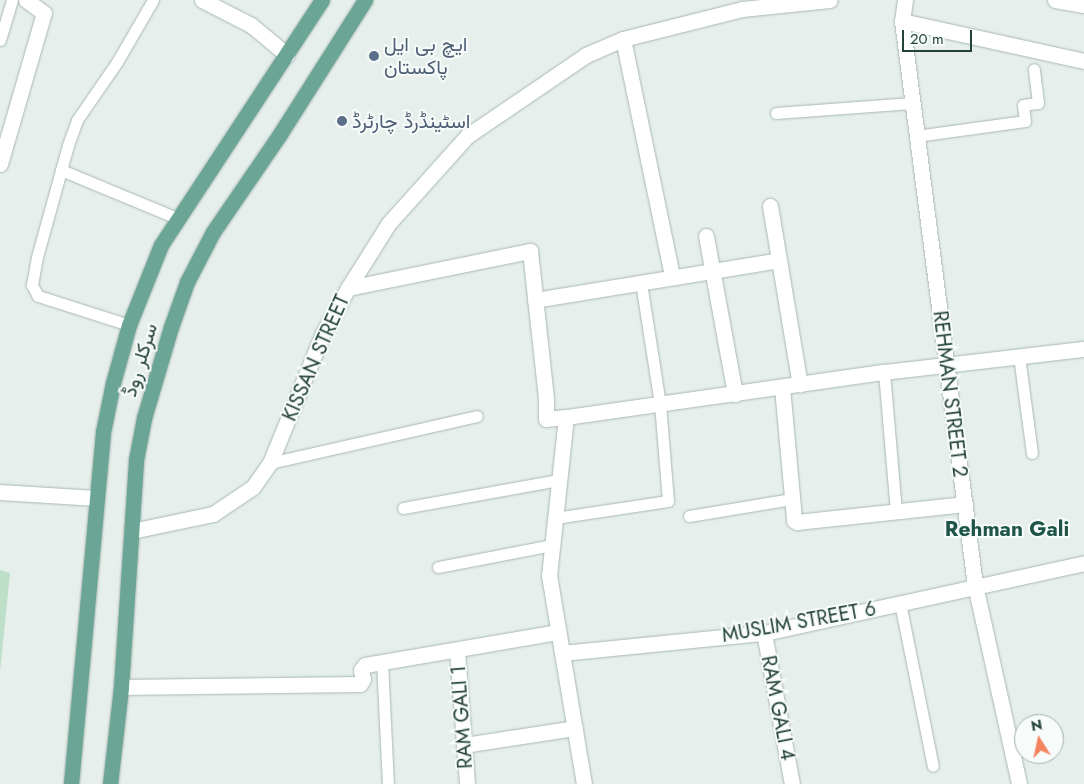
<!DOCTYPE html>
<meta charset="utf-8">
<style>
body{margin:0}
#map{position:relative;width:1084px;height:784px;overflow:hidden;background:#e6efeb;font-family:Jost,Vazirmatn,sans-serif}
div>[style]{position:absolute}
.green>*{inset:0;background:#bfe0c8}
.roads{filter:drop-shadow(0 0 1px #a8b8b2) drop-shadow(0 0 1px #a8b8b2)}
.service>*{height:11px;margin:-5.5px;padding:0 5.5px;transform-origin:5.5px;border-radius:5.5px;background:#fff}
.minor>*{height:15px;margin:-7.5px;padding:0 7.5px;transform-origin:7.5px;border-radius:7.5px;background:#fff}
.tertiary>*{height:15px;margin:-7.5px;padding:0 7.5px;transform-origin:7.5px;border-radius:7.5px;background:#fff}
.primary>*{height:15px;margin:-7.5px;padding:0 7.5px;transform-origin:7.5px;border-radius:7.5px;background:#6aa596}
.dots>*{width:14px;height:14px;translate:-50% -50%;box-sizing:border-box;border:2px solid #f7fbf9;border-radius:50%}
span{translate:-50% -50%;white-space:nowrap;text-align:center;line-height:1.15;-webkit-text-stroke:4px #f7fbf9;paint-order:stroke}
.service-label{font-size:20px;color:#4e5e75}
.left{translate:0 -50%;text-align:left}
.street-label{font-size:20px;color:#24423a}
.neighbourhood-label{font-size:21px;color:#1f5548;font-weight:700}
.north{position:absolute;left:1014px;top:714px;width:50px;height:50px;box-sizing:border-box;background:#f7fbf9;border:1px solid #a3b1ad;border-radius:50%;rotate:350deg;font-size:14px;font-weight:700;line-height:20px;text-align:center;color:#24423a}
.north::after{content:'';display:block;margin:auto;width:18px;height:22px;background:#f4845f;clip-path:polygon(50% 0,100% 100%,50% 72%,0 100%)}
.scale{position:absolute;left:902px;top:30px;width:70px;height:22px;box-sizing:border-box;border:2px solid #24423a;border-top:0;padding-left:6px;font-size:15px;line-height:18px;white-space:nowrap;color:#24423a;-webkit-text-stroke:4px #f7fbf9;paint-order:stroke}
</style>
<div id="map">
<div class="green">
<div style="clip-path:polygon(0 570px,10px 573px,0 672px)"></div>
</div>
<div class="roads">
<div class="service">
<div style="left:0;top:40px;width:42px;rotate:-73.3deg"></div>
<div style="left:776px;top:113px;width:136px;rotate:-4.2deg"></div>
<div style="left:916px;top:136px;width:110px;rotate:-7.8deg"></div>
<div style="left:1025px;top:121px;width:16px;rotate:-97deg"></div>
<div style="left:1023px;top:105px;width:15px;rotate:-8deg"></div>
<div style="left:1038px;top:103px;width:34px;rotate:-97deg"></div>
<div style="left:61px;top:170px;width:126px;rotate:22.5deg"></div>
<div style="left:129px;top:325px;width:96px;rotate:-162.3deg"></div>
<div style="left:38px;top:296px;width:13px;rotate:-119deg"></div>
<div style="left:32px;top:285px;width:28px;rotate:-80deg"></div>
<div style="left:37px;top:257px;width:116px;rotate:-74.5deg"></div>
<div style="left:68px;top:145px;width:27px;rotate:-70deg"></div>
<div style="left:77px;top:120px;width:70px;rotate:-55.4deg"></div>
<div style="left:117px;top:62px;width:72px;rotate:-59.9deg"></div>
<div style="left:1019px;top:356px;width:98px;rotate:82.4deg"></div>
<div style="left:884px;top:372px;width:140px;rotate:85.1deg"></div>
<div style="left:270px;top:463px;width:212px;rotate:-12.8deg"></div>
<div style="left:403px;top:508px;width:158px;rotate:-10.2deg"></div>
<div style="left:689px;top:516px;width:104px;rotate:-9.4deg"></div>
<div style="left:555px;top:518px;width:114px;rotate:-8.6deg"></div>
<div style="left:668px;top:501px;width:97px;rotate:-94.7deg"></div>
<div style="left:660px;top:404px;width:122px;rotate:-98.9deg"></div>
<div style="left:438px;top:567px;width:116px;rotate:-10.9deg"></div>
<div style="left:900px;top:603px;width:166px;rotate:78.6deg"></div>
<div style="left:382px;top:662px;width:122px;rotate:87.2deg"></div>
</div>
<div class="minor">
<div style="left:902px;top:21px;width:186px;rotate:12.4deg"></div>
<div style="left:623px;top:39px;width:242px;rotate:78.3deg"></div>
<div style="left:0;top:164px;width:157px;rotate:-73.8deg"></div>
<div style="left:44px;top:13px;width:22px;rotate:-144deg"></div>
<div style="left:770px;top:206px;width:181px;rotate:80.5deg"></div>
<div style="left:706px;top:236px;width:161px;rotate:79.6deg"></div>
<div style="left:348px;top:288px;width:186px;rotate:-11.5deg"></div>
<div style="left:530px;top:251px;width:149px;rotate:83.8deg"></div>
<div style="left:546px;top:399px;width:20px;rotate:90deg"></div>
<div style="left:546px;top:419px;width:20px;rotate:-6deg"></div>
<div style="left:566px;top:417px;width:159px;rotate:96.1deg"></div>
<div style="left:549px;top:575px;width:212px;rotate:80.5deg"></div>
<div style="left:535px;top:300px;width:246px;rotate:-9.3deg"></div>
<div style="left:782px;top:387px;width:134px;rotate:84.8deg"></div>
<div style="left:794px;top:520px;width:4px;rotate:34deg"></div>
<div style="left:797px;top:522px;width:169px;rotate:-6.1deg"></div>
<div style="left:566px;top:417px;width:321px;rotate:-8.1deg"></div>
<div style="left:884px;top:372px;width:201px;rotate:-6.6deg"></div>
<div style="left:0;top:492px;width:96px;rotate:3.6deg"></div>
<div style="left:764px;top:633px;width:154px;rotate:79.5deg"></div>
<div style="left:457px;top:650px;width:134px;rotate:85.7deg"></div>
<div style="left:562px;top:653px;width:203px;rotate:-5.7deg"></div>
<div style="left:764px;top:633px;width:328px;rotate:-12.3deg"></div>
<div style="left:121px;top:687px;width:239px;rotate:-0.7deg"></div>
<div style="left:360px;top:684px;width:6px;rotate:-59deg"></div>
<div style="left:363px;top:679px;width:9px;rotate:-103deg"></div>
<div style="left:361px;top:670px;width:6px;rotate:-51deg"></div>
<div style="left:365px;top:665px;width:196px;rotate:-9.7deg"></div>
<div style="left:464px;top:745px;width:112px;rotate:-8.7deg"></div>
</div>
<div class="tertiary">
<div style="left:202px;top:0;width:55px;rotate:27deg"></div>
<div style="left:251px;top:25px;width:47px;rotate:39.8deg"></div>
<div style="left:905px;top:0;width:21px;rotate:98deg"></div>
<div style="left:902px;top:21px;width:569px;rotate:82.63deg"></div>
<div style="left:975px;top:585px;width:204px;rotate:77.5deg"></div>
<div style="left:1055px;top:0;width:29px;rotate:10deg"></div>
<div style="left:132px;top:531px;width:83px;rotate:-11.9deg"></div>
<div style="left:213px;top:514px;width:48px;rotate:-34deg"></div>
<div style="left:253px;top:487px;width:29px;rotate:-55deg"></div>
<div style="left:270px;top:463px;width:140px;rotate:-67.8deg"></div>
<div style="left:323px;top:333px;width:51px;rotate:-60.9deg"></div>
<div style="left:348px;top:288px;width:77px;rotate:-57.8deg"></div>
<div style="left:389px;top:223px;width:117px;rotate:-48.1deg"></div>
<div style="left:467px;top:136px;width:144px;rotate:-34.2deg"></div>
<div style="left:586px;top:55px;width:40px;rotate:-23.4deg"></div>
<div style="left:623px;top:39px;width:123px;rotate:-14.1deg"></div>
<div style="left:742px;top:9px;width:88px;rotate:-5.8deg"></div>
</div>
<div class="primary">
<div style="left:71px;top:784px;width:353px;rotate:-84.8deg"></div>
<div style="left:103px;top:432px;width:50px;rotate:-78.5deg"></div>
<div style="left:113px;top:383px;width:60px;rotate:-74.6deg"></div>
<div style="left:129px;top:325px;width:86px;rotate:-68.2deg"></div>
<div style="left:161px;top:245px;width:293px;rotate:-56.7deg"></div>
<div style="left:110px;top:784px;width:98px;rotate:-83.5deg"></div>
<div style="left:121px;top:687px;width:227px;rotate:-86.2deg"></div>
<div style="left:136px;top:460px;width:43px;rotate:-79.2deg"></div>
<div style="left:144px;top:418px;width:95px;rotate:-73.5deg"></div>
<div style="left:171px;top:327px;width:48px;rotate:-70.4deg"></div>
<div style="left:187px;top:282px;width:56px;rotate:-62.5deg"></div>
<div style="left:213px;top:232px;width:119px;rotate:-55.6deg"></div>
<div style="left:280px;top:134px;width:159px;rotate:-57.6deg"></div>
</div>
</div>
<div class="dots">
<div style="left:374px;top:56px;background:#5c6f8a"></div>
<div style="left:342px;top:121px;background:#5c6f8a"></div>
</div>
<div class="service-label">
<span class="left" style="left:384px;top:56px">ایچ بی ایل<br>پاکستان</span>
<span class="left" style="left:352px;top:121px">اسٹینڈرڈ چارٹرڈ</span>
</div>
<div class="street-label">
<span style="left:316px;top:358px;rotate:-66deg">KISSAN STREET</span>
<span style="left:140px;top:360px;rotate:-73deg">سرکلر روڈ</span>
<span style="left:950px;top:394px;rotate:83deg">REHMAN STREET 2</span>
<span style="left:799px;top:622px;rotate:-10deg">MUSLIM STREET 6</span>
<span style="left:778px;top:708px;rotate:79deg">RAM GALI 4</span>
<span style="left:462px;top:717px;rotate:-94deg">RAM GALI 1</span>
</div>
<div class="neighbourhood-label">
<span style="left:1007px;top:529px">Rehman Gali</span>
</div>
<div class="north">N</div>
<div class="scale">20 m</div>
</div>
